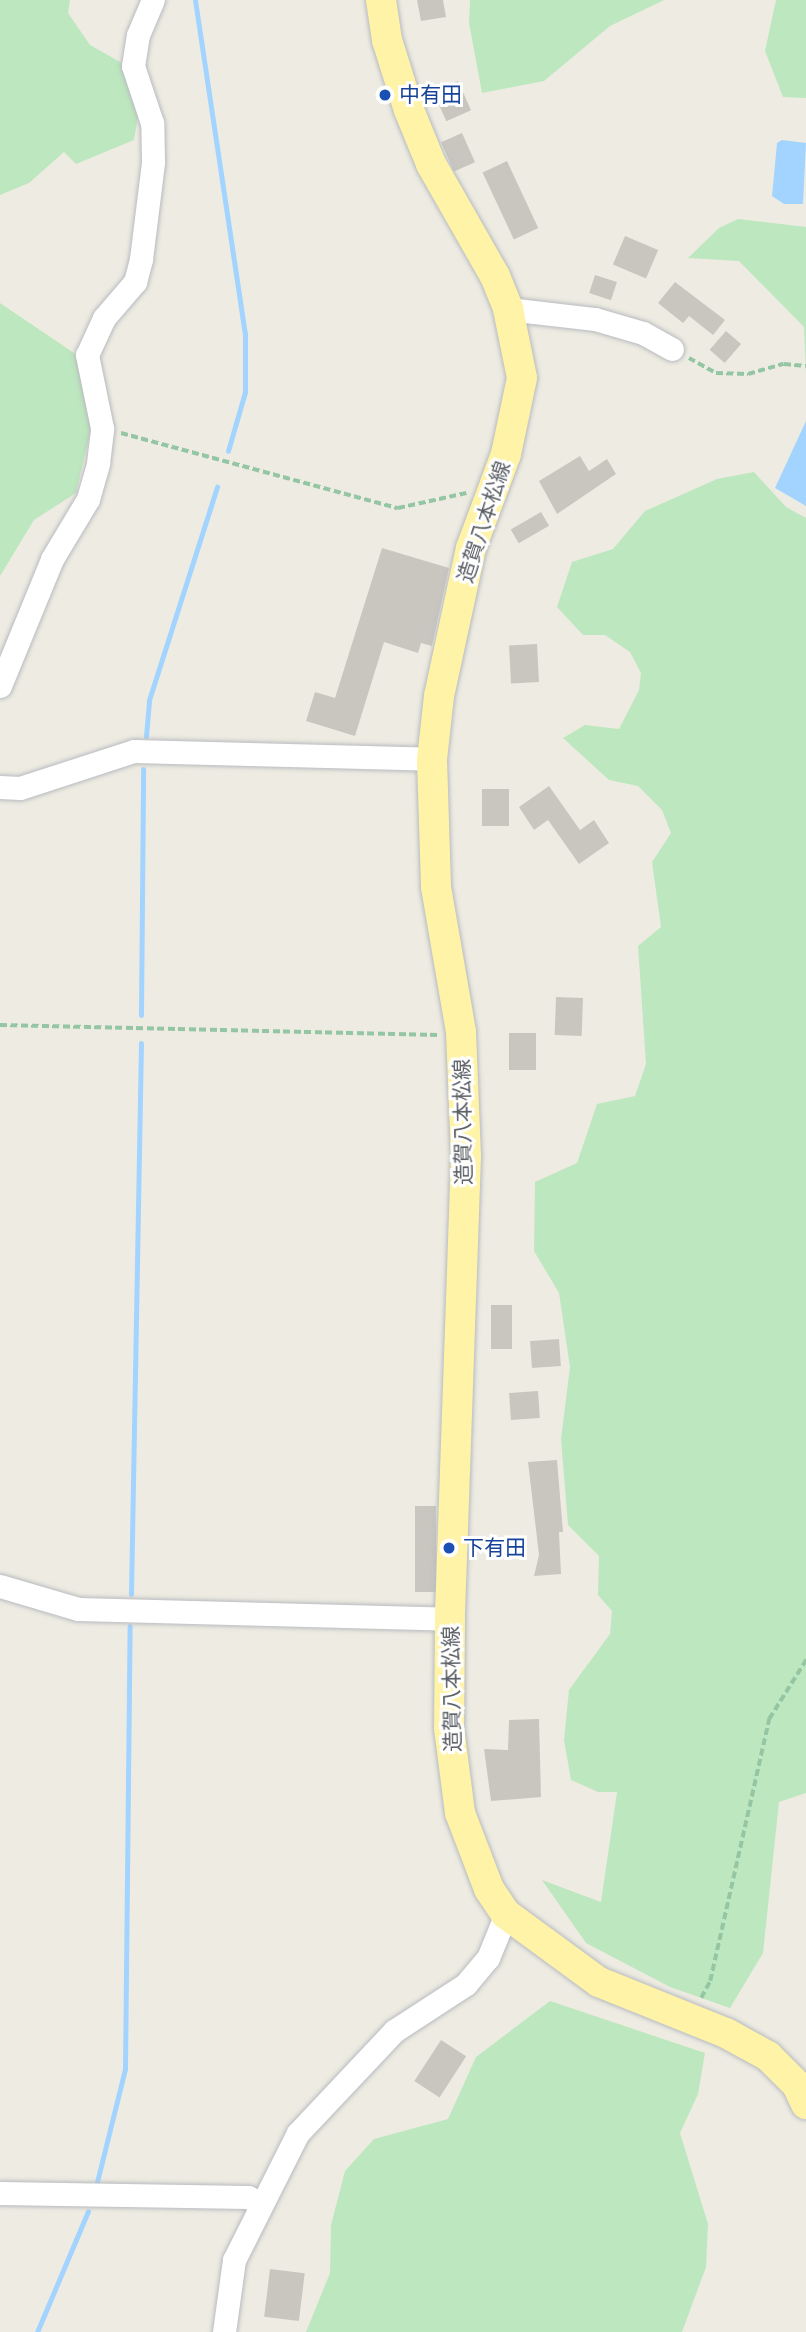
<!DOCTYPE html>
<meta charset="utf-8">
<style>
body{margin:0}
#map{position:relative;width:806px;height:2332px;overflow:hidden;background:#eeece2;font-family:"PT Sans Narrow","Noto Sans JP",sans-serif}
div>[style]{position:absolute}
.green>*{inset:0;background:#bde7be}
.water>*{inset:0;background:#a2d4ff}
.stream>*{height:5px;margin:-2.5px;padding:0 2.5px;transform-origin:2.5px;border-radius:2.5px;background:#a2d4ff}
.building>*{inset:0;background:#c9c6c0;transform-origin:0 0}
.path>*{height:3.5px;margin-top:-1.75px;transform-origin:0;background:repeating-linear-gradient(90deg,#95c6a4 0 7px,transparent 0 10.5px)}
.roads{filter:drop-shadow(0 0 2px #b8bbc0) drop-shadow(0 0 2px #b8bbc0)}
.minor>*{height:23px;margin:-11.5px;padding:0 11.5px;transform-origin:11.5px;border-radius:11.5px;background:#fff}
.major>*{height:30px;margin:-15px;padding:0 15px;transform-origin:15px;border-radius:15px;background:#fff3a7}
.dots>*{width:19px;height:19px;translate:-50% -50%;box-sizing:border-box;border:4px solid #fff;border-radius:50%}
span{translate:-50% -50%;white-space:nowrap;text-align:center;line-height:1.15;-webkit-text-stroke:6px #fff;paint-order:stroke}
.transit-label{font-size:21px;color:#164399}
.left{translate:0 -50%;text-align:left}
.street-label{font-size:21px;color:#5b5f64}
</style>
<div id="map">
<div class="green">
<div style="clip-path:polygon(0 0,70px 0,68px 13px,90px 45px,122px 63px,139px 110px,134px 140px,76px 164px,64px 152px,29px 183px,0 195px)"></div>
<div style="clip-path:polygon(470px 0,664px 0,610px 26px,544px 81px,482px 93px,469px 23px)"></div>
<div style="clip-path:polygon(776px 0,806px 0,806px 98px,783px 97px,765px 51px)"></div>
<div style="clip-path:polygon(738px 219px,806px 227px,806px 375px,804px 327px,739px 261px,688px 258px,719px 228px)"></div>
<div style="clip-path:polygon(0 303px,77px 355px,91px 429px,76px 493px,34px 520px,0 576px)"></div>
<div style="clip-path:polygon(754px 472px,786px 507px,806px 518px,806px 1793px,779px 1802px,763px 1953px,730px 2008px,670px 1987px,586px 1943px,542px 1880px,601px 1902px,617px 1792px,598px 1792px,571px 1780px,564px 1740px,569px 1690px,610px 1634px,612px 1611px,598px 1595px,599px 1556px,568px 1525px,561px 1439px,570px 1367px,559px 1293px,534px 1251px,535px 1182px,577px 1163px,597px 1104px,635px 1096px,646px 1064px,638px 946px,661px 927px,652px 862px,671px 833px,662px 810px,638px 786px,609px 780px,563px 738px,585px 725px,619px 729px,639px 690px,641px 673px,630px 652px,605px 635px,583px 635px,557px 607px,572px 562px,613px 549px,645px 511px,717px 479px)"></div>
<div style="clip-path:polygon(550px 2001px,705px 2053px,698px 2094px,680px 2133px,708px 2224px,706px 2267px,682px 2332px,306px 2332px,330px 2273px,331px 2225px,345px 2171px,374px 2139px,448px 2119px,476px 2057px)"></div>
</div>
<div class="water">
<div style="clip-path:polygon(782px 140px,806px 143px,803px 204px,784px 204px,772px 196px,777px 143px)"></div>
<div style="clip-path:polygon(806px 421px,806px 506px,775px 488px)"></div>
</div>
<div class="stream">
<div style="left:195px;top:0;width:337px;rotate:81.5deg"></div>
<div style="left:245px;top:333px;width:59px;rotate:90deg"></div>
<div style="left:245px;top:392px;width:61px;rotate:106.1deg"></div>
<div style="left:146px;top:736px;width:36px;rotate:-85deg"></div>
<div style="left:149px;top:700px;width:224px;rotate:-72.3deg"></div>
<div style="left:141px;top:1015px;width:246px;rotate:-89.5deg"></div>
<div style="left:131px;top:1594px;width:551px;rotate:-88.96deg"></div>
<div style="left:96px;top:2186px;width:121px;rotate:-76.1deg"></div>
<div style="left:125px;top:2069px;width:443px;rotate:-89.4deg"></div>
<div style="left:37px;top:2332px;width:131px;rotate:-67.1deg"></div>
</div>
<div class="building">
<div style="clip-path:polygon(417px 0,443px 0,446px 17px,421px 21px)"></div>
<div style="left:458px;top:81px;width:32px;height:27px;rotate:66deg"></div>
<div style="left:462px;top:133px;width:32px;height:23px;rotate:66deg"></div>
<div style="left:507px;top:161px;width:74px;height:27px;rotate:65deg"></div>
<div style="left:625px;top:236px;width:36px;height:31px;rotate:23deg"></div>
<div style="left:595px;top:275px;width:23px;height:19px;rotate:18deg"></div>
<div style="clip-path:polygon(675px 282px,725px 320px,713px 335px,689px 316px,683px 323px,658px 303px)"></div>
<div style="left:726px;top:331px;width:20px;height:25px;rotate:41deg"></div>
<div style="clip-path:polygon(580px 456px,589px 471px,607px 459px,616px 474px,557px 514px,539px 481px)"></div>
<div style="left:541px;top:512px;width:16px;height:35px;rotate:60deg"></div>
<div style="clip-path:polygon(382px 548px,449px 568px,432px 646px,421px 643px,418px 653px,384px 642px,355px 736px,306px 721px,315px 692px,335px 698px)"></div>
<div style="left:537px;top:644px;width:38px;height:28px;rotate:87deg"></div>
<div style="clip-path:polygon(549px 786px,580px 830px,594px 820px,609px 843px,579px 864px,548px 820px,534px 830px,519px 807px)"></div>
<div style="left:482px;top:789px;width:27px;height:37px"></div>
<div style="left:556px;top:997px;width:27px;height:38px;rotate:2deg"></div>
<div style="left:509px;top:1033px;width:27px;height:37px"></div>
<div style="left:491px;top:1305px;width:21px;height:44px"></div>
<div style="left:559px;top:1339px;width:27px;height:29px;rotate:86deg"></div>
<div style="left:538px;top:1391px;width:27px;height:29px;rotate:86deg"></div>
<div style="clip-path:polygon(557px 1460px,563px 1532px,559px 1532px,561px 1574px,534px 1576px,539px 1555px,528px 1462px)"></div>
<div style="left:415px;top:1506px;width:21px;height:86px"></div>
<div style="clip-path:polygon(539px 1719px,541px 1797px,491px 1801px,484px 1749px,508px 1750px,509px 1720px)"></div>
<div style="left:441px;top:2040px;width:30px;height:49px;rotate:33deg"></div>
<div style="left:270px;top:2269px;width:35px;height:48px;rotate:7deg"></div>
</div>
<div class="path">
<div style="left:689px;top:358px;width:31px;rotate:29deg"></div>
<div style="left:716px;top:373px;width:32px;rotate:2deg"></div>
<div style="left:748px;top:374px;width:37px;rotate:-16deg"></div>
<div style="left:784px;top:364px;width:22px;rotate:5deg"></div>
<div style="left:121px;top:433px;width:287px;rotate:15.2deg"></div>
<div style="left:398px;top:508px;width:70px;rotate:-12.4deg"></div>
<div style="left:0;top:1025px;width:438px;rotate:1.3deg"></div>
<div style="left:701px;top:1998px;width:19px;rotate:-62deg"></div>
<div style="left:710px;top:1981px;width:269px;rotate:-77.3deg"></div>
<div style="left:769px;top:1719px;width:70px;rotate:-57.9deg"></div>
</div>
<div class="roads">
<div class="minor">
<div style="left:508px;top:309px;width:88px;rotate:6.6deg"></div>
<div style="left:595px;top:319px;width:50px;rotate:16.3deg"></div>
<div style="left:643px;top:333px;width:33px;rotate:29deg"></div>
<div style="left:0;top:686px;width:137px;rotate:-67.7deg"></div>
<div style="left:52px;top:559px;width:70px;rotate:-59deg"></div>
<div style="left:88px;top:499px;width:37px;rotate:-74deg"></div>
<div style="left:98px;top:463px;width:35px;rotate:-83deg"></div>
<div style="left:102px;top:428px;width:75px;rotate:-101.6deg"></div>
<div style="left:87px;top:355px;width:41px;rotate:-65.3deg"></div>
<div style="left:104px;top:318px;width:48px;rotate:-49.3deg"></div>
<div style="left:135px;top:282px;width:24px;rotate:-75deg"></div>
<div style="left:141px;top:259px;width:98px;rotate:-82.9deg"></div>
<div style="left:153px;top:162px;width:39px;rotate:-91deg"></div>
<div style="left:152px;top:123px;width:60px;rotate:-108.4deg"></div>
<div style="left:133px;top:66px;width:31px;rotate:-81deg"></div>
<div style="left:138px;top:35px;width:38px;rotate:-67deg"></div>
<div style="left:0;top:787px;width:20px;rotate:3deg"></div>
<div style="left:20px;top:788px;width:120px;rotate:-18deg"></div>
<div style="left:134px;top:751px;width:298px;rotate:1.5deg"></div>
<div style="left:0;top:1586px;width:81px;rotate:16.4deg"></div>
<div style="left:78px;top:1609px;width:372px;rotate:1.5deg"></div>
<div style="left:0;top:2193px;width:248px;rotate:0.9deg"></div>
<div style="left:248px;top:2197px;width:13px;rotate:27deg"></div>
<div style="left:224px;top:2332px;width:73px;rotate:-82.1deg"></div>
<div style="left:234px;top:2260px;width:142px;rotate:-63.3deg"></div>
<div style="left:298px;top:2133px;width:140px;rotate:-46.7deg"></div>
<div style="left:394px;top:2031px;width:86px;rotate:-33.1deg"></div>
<div style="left:466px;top:1984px;width:34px;rotate:-50deg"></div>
<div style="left:488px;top:1958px;width:48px;rotate:-67.8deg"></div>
</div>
<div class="major">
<div style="left:381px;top:0;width:40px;rotate:81.5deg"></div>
<div style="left:387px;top:40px;width:73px;rotate:72.6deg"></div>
<div style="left:409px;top:110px;width:58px;rotate:67.8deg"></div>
<div style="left:431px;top:164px;width:129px;rotate:60.3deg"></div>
<div style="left:495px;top:276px;width:35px;rotate:68deg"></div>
<div style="left:508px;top:309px;width:70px;rotate:78.5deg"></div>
<div style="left:522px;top:378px;width:78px;rotate:101.9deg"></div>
<div style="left:506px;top:454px;width:100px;rotate:110.4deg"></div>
<div style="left:471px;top:548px;width:151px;rotate:102.2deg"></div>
<div style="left:439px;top:696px;width:63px;rotate:96.3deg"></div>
<div style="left:432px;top:759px;width:128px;rotate:88.2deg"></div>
<div style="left:436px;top:887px;width:147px;rotate:80.2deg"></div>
<div style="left:461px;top:1032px;width:124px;rotate:87.7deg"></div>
<div style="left:466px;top:1156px;width:463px;rotate:92deg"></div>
<div style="left:450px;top:1619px;width:109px;rotate:90.5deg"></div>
<div style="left:449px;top:1728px;width:86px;rotate:82.6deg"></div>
<div style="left:460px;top:1813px;width:81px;rotate:69.1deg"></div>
<div style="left:489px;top:1889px;width:30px;rotate:56deg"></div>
<div style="left:506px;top:1914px;width:115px;rotate:36.2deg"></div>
<div style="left:599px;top:1982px;width:137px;rotate:21.9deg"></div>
<div style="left:726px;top:2033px;width:48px;rotate:28.7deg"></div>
<div style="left:768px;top:2056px;width:41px;rotate:45deg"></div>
<div style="left:797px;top:2085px;width:21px;rotate:65deg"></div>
</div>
</div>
<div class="dots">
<div style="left:385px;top:95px;background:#1a4fb4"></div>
<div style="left:449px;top:1548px;background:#1a4fb4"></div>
</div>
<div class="transit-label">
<span class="left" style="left:399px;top:95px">中有田</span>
<span class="left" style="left:463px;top:1548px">下有田</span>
</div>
<div class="street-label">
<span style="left:484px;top:522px;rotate:-72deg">造賀八本松線</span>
<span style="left:463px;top:1122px;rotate:-91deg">造賀八本松線</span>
<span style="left:452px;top:1689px;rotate:-91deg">造賀八本松線</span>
</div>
</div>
